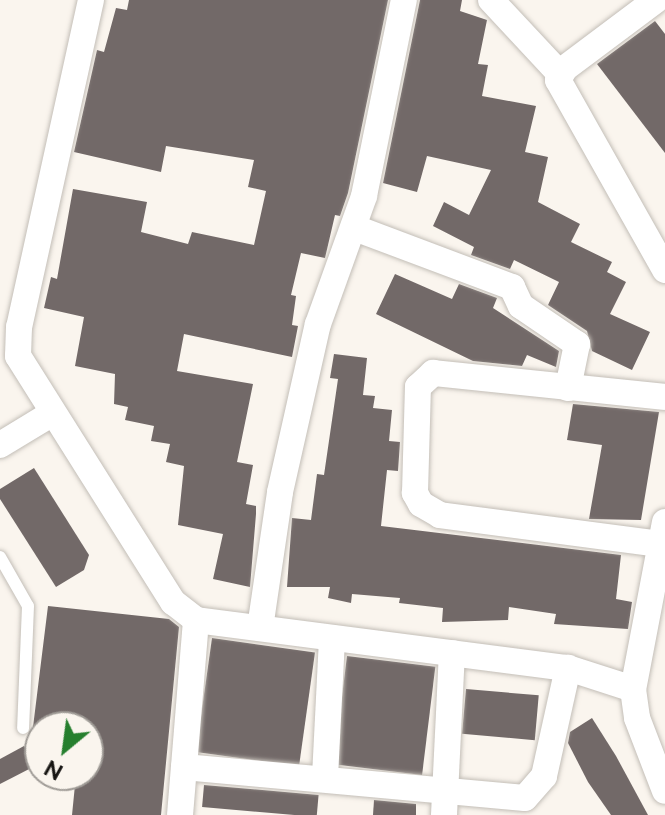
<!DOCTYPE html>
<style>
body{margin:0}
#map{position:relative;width:665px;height:815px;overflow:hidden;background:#faf5ee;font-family:Raleway,sans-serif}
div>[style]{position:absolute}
.building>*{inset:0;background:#726968;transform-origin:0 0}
.roads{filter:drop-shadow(0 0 2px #c3beb7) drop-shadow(0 0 2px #c3beb7)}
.service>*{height:12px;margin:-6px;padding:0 6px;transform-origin:6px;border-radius:6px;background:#fff}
.minor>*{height:26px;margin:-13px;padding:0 13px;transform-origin:13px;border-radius:13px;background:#fff}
span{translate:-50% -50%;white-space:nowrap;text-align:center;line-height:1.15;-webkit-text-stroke:6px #faf5ee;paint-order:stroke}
.north{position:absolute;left:24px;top:711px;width:80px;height:80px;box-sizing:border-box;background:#faf5ee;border:2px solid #9f9b96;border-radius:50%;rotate:209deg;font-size:22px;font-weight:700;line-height:32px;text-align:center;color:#171513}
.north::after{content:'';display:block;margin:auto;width:28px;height:36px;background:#267f2e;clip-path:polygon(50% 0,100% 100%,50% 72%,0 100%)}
</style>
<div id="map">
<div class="building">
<div style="clip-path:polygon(129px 0,388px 0,348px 193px,340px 216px,335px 215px,325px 258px,301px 253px,291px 295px,296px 296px,292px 325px,298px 326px,292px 357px,184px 334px,177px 371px,253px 384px,237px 462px,253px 465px,246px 504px,256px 506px,256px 514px,250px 587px,213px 579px,223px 534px,178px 525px,184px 466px,166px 462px,170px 444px,151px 441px,154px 426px,125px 420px,128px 407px,114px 404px,115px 374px,75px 366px,84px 317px,44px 308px,51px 277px,57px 279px,73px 189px,147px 202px,141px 232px,188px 244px,192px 232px,254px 245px,266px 191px,248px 187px,254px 160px,166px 146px,161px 172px,74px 152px,97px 50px,104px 52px,116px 8px,127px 10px)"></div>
<div style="clip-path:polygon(420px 0,462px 0,460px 11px,487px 20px,478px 64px,488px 65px,482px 96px,536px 106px,525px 152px,548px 157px,538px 202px,580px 224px,571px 242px,612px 262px,607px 272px,626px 282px,610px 314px,650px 332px,632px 370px,592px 351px,587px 331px,548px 305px,559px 282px,514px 260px,510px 269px,471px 255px,474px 247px,433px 226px,444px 202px,469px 215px,491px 170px,427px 156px,417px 192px,383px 183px)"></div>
<div style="clip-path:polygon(655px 21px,665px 34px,665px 153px,597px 64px)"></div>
<div style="clip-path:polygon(395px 274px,452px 299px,459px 284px,497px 298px,493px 308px,559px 351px,556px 367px,527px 355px,522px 366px,473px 361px,376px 314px)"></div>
<div style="clip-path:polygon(334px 354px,367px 358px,363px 395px,375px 396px,373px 408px,392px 410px,389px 441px,400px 442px,398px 471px,387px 470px,381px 526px,621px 555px,616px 599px,632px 602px,628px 629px,554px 624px,556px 614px,509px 607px,508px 620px,442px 622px,443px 608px,399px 603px,400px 598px,352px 594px,351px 603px,328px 598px,330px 587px,287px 587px,292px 518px,311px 520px,317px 474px,324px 475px,338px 379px,330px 378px)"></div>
<div style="clip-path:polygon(573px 404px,659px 412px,641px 520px,589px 519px,602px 445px,567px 440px)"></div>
<div style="clip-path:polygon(34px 468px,89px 555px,84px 570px,56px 587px,0 499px,0 489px)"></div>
<div style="clip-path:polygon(48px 606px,169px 619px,179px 627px,161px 815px,72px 815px,76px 775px,88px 775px,88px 727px,33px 727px)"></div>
<div style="left:212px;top:638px;width:104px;height:115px;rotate:8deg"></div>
<div style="left:347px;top:656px;width:89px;height:109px;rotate:7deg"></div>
<div style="left:466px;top:689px;width:73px;height:45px;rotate:5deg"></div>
<div style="clip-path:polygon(592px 718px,616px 756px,648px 815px,611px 815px,588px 782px,568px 743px,570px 732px)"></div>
<div style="clip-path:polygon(24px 746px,35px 766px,0 784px,0 759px)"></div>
<div style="left:204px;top:785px;width:115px;height:22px;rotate:5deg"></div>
<div style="clip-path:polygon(374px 800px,416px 804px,416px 815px,373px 815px)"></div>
</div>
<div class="roads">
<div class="service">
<div style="left:0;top:557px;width:56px;rotate:60.3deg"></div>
<div style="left:28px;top:606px;width:122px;rotate:92.3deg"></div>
</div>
<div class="minor">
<div style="left:91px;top:0;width:335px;rotate:102.4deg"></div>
<div style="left:19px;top:327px;width:29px;rotate:92deg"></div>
<div style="left:18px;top:356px;width:291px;rotate:57.8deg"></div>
<div style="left:173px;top:602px;width:29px;rotate:38deg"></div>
<div style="left:196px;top:620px;width:375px;rotate:7.4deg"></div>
<div style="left:568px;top:668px;width:68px;rotate:17.9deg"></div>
<div style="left:491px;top:0;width:100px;rotate:47deg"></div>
<div style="left:656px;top:0;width:114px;rotate:143.2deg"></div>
<div style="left:565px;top:68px;width:14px;rotate:120deg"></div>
<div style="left:558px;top:80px;width:218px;rotate:60.6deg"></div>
<div style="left:355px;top:228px;width:168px;rotate:20.6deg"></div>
<div style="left:512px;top:287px;width:21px;rotate:65deg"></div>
<div style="left:521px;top:306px;width:68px;rotate:34.2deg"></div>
<div style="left:577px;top:344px;width:45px;rotate:101.6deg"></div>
<div style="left:0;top:445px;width:60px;rotate:-31.3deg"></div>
<div style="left:665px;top:522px;width:170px;rotate:100.8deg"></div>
<div style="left:633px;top:689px;width:29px;rotate:82deg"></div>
<div style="left:637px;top:718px;width:78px;rotate:69deg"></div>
<div style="left:660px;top:544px;width:222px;rotate:-172.5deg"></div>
<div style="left:440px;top:515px;width:22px;rotate:-150deg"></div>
<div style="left:421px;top:504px;width:13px;rotate:-119deg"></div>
<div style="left:415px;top:493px;width:106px;rotate:-88.4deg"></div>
<div style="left:418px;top:387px;width:21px;rotate:-43deg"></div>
<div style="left:433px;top:373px;width:233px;rotate:5.9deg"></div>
<div style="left:260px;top:628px;width:137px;rotate:-81.6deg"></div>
<div style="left:280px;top:492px;width:172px;rotate:-77.3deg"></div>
<div style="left:318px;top:324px;width:136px;rotate:-70.2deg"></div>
<div style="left:364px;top:196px;width:200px;rotate:-78.5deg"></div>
<div style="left:184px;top:767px;width:342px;rotate:5.2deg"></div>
<div style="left:525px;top:798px;width:29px;rotate:-49deg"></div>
<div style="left:544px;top:776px;width:111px;rotate:-77.5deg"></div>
<div style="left:325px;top:777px;width:139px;rotate:-87.1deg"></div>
<div style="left:180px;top:815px;width:196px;rotate:-85.3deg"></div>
<div style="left:444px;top:815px;width:162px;rotate:-87.2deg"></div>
</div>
</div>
<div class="north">N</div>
</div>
